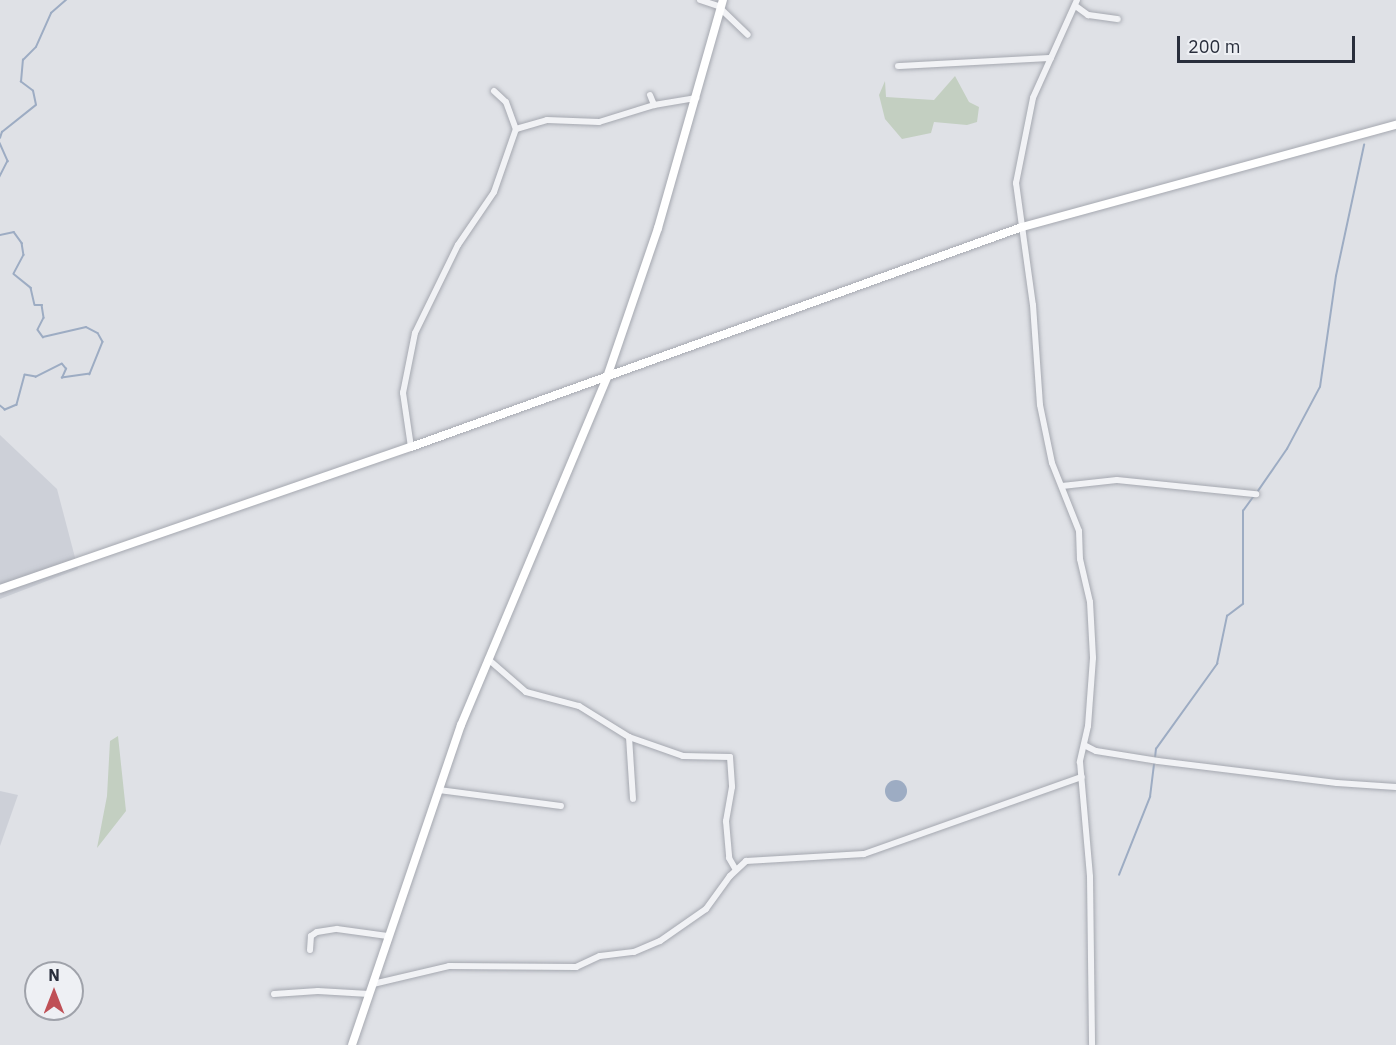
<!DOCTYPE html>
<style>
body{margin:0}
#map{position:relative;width:1396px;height:1045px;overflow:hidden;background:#dfe1e6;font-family:"IBM Plex Sans",sans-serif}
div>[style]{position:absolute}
.built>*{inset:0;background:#cdd0d8}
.green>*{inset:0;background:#c3cfc1}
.water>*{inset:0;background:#9dacc3}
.round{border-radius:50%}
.stream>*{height:1.5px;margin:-0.75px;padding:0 0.75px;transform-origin:0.75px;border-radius:0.75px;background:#9dacc3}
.roads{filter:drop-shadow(0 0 2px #a5a8b0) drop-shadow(0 0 2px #a5a8b0)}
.street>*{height:6px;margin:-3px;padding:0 3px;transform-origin:3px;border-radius:3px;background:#f1f2f5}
.secondary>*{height:8px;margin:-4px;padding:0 4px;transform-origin:4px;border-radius:4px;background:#fff}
span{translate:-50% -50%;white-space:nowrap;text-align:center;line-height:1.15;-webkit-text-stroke:5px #eef0f4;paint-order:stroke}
.north{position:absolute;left:24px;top:961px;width:60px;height:60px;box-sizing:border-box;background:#eef0f4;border:2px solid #9fa2aa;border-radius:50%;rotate:0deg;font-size:16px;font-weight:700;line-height:24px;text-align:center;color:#292e3c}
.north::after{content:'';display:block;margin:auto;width:21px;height:27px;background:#bf5056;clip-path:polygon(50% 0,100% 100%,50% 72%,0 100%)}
.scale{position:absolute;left:1177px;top:36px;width:178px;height:27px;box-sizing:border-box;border:3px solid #292e3c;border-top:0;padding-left:8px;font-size:18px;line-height:21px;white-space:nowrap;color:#292e3c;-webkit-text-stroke:4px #eef0f4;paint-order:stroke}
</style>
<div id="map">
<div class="built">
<div style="clip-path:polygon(0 435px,57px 489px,78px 569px,0 599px)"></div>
<div style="clip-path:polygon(0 791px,18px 795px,0 846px)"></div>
</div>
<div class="green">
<div style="clip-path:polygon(955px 76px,969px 102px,979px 107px,977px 122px,967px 125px,934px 122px,931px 133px,902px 139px,885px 119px,879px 95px,885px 81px,886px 97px,934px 100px)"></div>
<div style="clip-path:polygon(118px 736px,126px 811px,97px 848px,107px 796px,110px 741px)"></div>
</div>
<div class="water">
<div class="round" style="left:885px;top:780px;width:22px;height:22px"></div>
</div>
<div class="stream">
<div style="left:0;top:138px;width:6px;rotate:-72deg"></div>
<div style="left:2px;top:132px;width:43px;rotate:-38.5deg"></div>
<div style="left:36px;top:105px;width:14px;rotate:-102deg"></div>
<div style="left:33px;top:91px;width:15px;rotate:-143deg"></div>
<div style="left:21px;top:82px;width:22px;rotate:-85deg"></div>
<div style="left:23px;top:60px;width:18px;rotate:-45deg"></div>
<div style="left:36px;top:47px;width:37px;rotate:-66deg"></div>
<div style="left:51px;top:13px;width:20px;rotate:-41deg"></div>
<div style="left:0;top:143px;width:20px;rotate:66deg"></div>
<div style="left:8px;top:161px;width:18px;rotate:117deg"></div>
<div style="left:0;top:235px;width:14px;rotate:-12deg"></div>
<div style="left:14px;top:232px;width:14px;rotate:54deg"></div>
<div style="left:22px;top:243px;width:12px;rotate:81deg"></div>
<div style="left:24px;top:255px;width:21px;rotate:118deg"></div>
<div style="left:14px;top:274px;width:22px;rotate:39deg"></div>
<div style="left:31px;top:288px;width:17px;rotate:77deg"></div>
<div style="left:35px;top:305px;width:7px"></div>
<div style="left:42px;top:305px;width:13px;rotate:81deg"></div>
<div style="left:44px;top:318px;width:13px;rotate:117deg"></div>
<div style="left:38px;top:330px;width:9px;rotate:54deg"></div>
<div style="left:43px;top:337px;width:44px;rotate:-13.1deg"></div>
<div style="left:86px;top:327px;width:13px;rotate:27deg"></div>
<div style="left:98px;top:333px;width:10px;rotate:61deg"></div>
<div style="left:103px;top:342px;width:35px;rotate:112deg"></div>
<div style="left:90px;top:374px;width:28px;rotate:172deg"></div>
<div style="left:62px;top:378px;width:10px;rotate:-66deg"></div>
<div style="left:66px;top:369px;width:6px;rotate:-129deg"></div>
<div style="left:62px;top:364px;width:29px;rotate:153deg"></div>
<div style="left:36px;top:377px;width:11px;rotate:-170deg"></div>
<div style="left:25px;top:375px;width:31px;rotate:105deg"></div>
<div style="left:17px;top:405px;width:13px;rotate:157deg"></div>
<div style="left:5px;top:410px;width:6px;rotate:-141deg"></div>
<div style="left:1258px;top:491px;width:51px;rotate:-55.4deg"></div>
<div style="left:1287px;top:449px;width:70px;rotate:-62deg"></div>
<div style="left:1320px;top:387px;width:112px;rotate:-81.8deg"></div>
<div style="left:1336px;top:276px;width:134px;rotate:-77.9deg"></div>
<div style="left:1155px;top:758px;width:9px;rotate:-84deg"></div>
<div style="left:1156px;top:749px;width:105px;rotate:-54.3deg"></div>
<div style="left:1217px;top:664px;width:49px;rotate:-78.2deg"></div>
<div style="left:1227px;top:616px;width:20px;rotate:-37deg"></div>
<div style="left:1243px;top:604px;width:93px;rotate:-90deg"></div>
<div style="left:1243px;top:511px;width:17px;rotate:-54deg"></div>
<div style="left:1119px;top:875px;width:84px;rotate:-68.3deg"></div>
<div style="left:1150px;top:797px;width:34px;rotate:-83deg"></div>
</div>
<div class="roads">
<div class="street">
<div style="left:700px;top:0;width:22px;rotate:18deg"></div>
<div style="left:1077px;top:0;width:107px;rotate:114.2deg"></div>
<div style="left:1033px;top:98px;width:87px;rotate:101.3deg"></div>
<div style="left:1016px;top:183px;width:123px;rotate:82.1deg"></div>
<div style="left:1033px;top:305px;width:100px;rotate:86deg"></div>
<div style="left:1040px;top:405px;width:59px;rotate:78.3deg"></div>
<div style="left:1052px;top:463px;width:73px;rotate:68.3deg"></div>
<div style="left:1079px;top:531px;width:28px;rotate:88deg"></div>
<div style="left:1080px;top:559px;width:44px;rotate:76.9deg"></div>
<div style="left:1090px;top:602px;width:56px;rotate:86.9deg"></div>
<div style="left:1093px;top:658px;width:68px;rotate:94.2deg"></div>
<div style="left:1088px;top:726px;width:37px;rotate:103deg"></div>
<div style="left:1080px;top:762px;width:115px;rotate:85deg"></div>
<div style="left:1090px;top:877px;width:168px;rotate:89.3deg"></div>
<div style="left:1077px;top:7px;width:14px;rotate:36deg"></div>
<div style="left:1088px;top:15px;width:30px;rotate:8deg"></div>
<div style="left:721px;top:9px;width:37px;rotate:44deg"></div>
<div style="left:898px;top:66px;width:153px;rotate:-3deg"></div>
<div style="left:494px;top:91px;width:16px;rotate:43deg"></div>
<div style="left:506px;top:102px;width:29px;rotate:70deg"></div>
<div style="left:650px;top:95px;width:11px;rotate:68deg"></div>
<div style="left:411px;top:447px;width:55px;rotate:-98.4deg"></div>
<div style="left:403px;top:393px;width:61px;rotate:-78.7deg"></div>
<div style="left:415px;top:333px;width:98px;rotate:-64deg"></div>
<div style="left:458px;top:245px;width:64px;rotate:-55.8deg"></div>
<div style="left:494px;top:192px;width:67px;rotate:-70.8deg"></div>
<div style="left:516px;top:129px;width:32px;rotate:-16deg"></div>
<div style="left:547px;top:120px;width:52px;rotate:2.2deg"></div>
<div style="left:599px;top:122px;width:58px;rotate:-17.2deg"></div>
<div style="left:654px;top:105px;width:43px;rotate:-9.5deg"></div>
<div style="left:1062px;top:486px;width:55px;rotate:-6.2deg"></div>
<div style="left:1117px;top:480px;width:140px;rotate:5.8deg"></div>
<div style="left:488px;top:659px;width:50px;rotate:41deg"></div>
<div style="left:526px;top:692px;width:55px;rotate:14.8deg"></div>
<div style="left:579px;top:706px;width:59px;rotate:31.8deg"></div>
<div style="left:629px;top:737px;width:57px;rotate:19.4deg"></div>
<div style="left:683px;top:756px;width:47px;rotate:1.2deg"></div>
<div style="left:730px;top:757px;width:30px;rotate:86deg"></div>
<div style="left:732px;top:787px;width:35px;rotate:100deg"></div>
<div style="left:726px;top:821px;width:37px;rotate:85deg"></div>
<div style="left:729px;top:858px;width:14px;rotate:60deg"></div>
<div style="left:629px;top:737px;width:62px;rotate:86.3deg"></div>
<div style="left:1084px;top:745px;width:13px;rotate:27deg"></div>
<div style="left:1096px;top:751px;width:63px;rotate:9.2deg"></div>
<div style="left:1158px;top:761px;width:180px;rotate:7deg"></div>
<div style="left:1337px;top:783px;width:59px;rotate:3.9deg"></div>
<div style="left:439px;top:790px;width:123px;rotate:7.5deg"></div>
<div style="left:310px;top:950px;width:14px;rotate:-86deg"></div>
<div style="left:311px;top:936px;width:7px;rotate:-34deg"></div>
<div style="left:317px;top:932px;width:20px;rotate:-9deg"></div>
<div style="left:337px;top:929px;width:51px;rotate:7.8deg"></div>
<div style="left:373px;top:984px;width:78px;rotate:-13.3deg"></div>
<div style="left:449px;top:966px;width:127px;rotate:0.5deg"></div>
<div style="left:576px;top:967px;width:26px;rotate:-25deg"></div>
<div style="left:600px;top:956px;width:34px;rotate:-7deg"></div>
<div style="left:634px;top:952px;width:28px;rotate:-23deg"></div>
<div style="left:660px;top:941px;width:56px;rotate:-34.8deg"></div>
<div style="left:706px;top:909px;width:41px;rotate:-54deg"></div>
<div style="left:730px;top:876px;width:22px;rotate:-43deg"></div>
<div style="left:746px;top:861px;width:118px;rotate:-3.4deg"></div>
<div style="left:864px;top:854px;width:231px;rotate:-19.5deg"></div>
<div style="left:274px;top:994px;width:44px;rotate:-3.9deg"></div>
<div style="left:318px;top:991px;width:51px;rotate:3.4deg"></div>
</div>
<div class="secondary">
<div style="left:0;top:589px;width:435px;rotate:-19.1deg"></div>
<div style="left:411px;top:447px;width:649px;rotate:-19.8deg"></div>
<div style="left:1022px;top:227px;width:388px;rotate:-15.3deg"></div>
<div style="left:352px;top:1045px;width:338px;rotate:-71.2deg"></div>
<div style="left:461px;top:725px;width:377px;rotate:-67.2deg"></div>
<div style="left:607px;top:377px;width:157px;rotate:-71.1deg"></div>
<div style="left:658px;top:228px;width:237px;rotate:-74.1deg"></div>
</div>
</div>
<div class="north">N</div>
<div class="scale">200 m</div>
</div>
